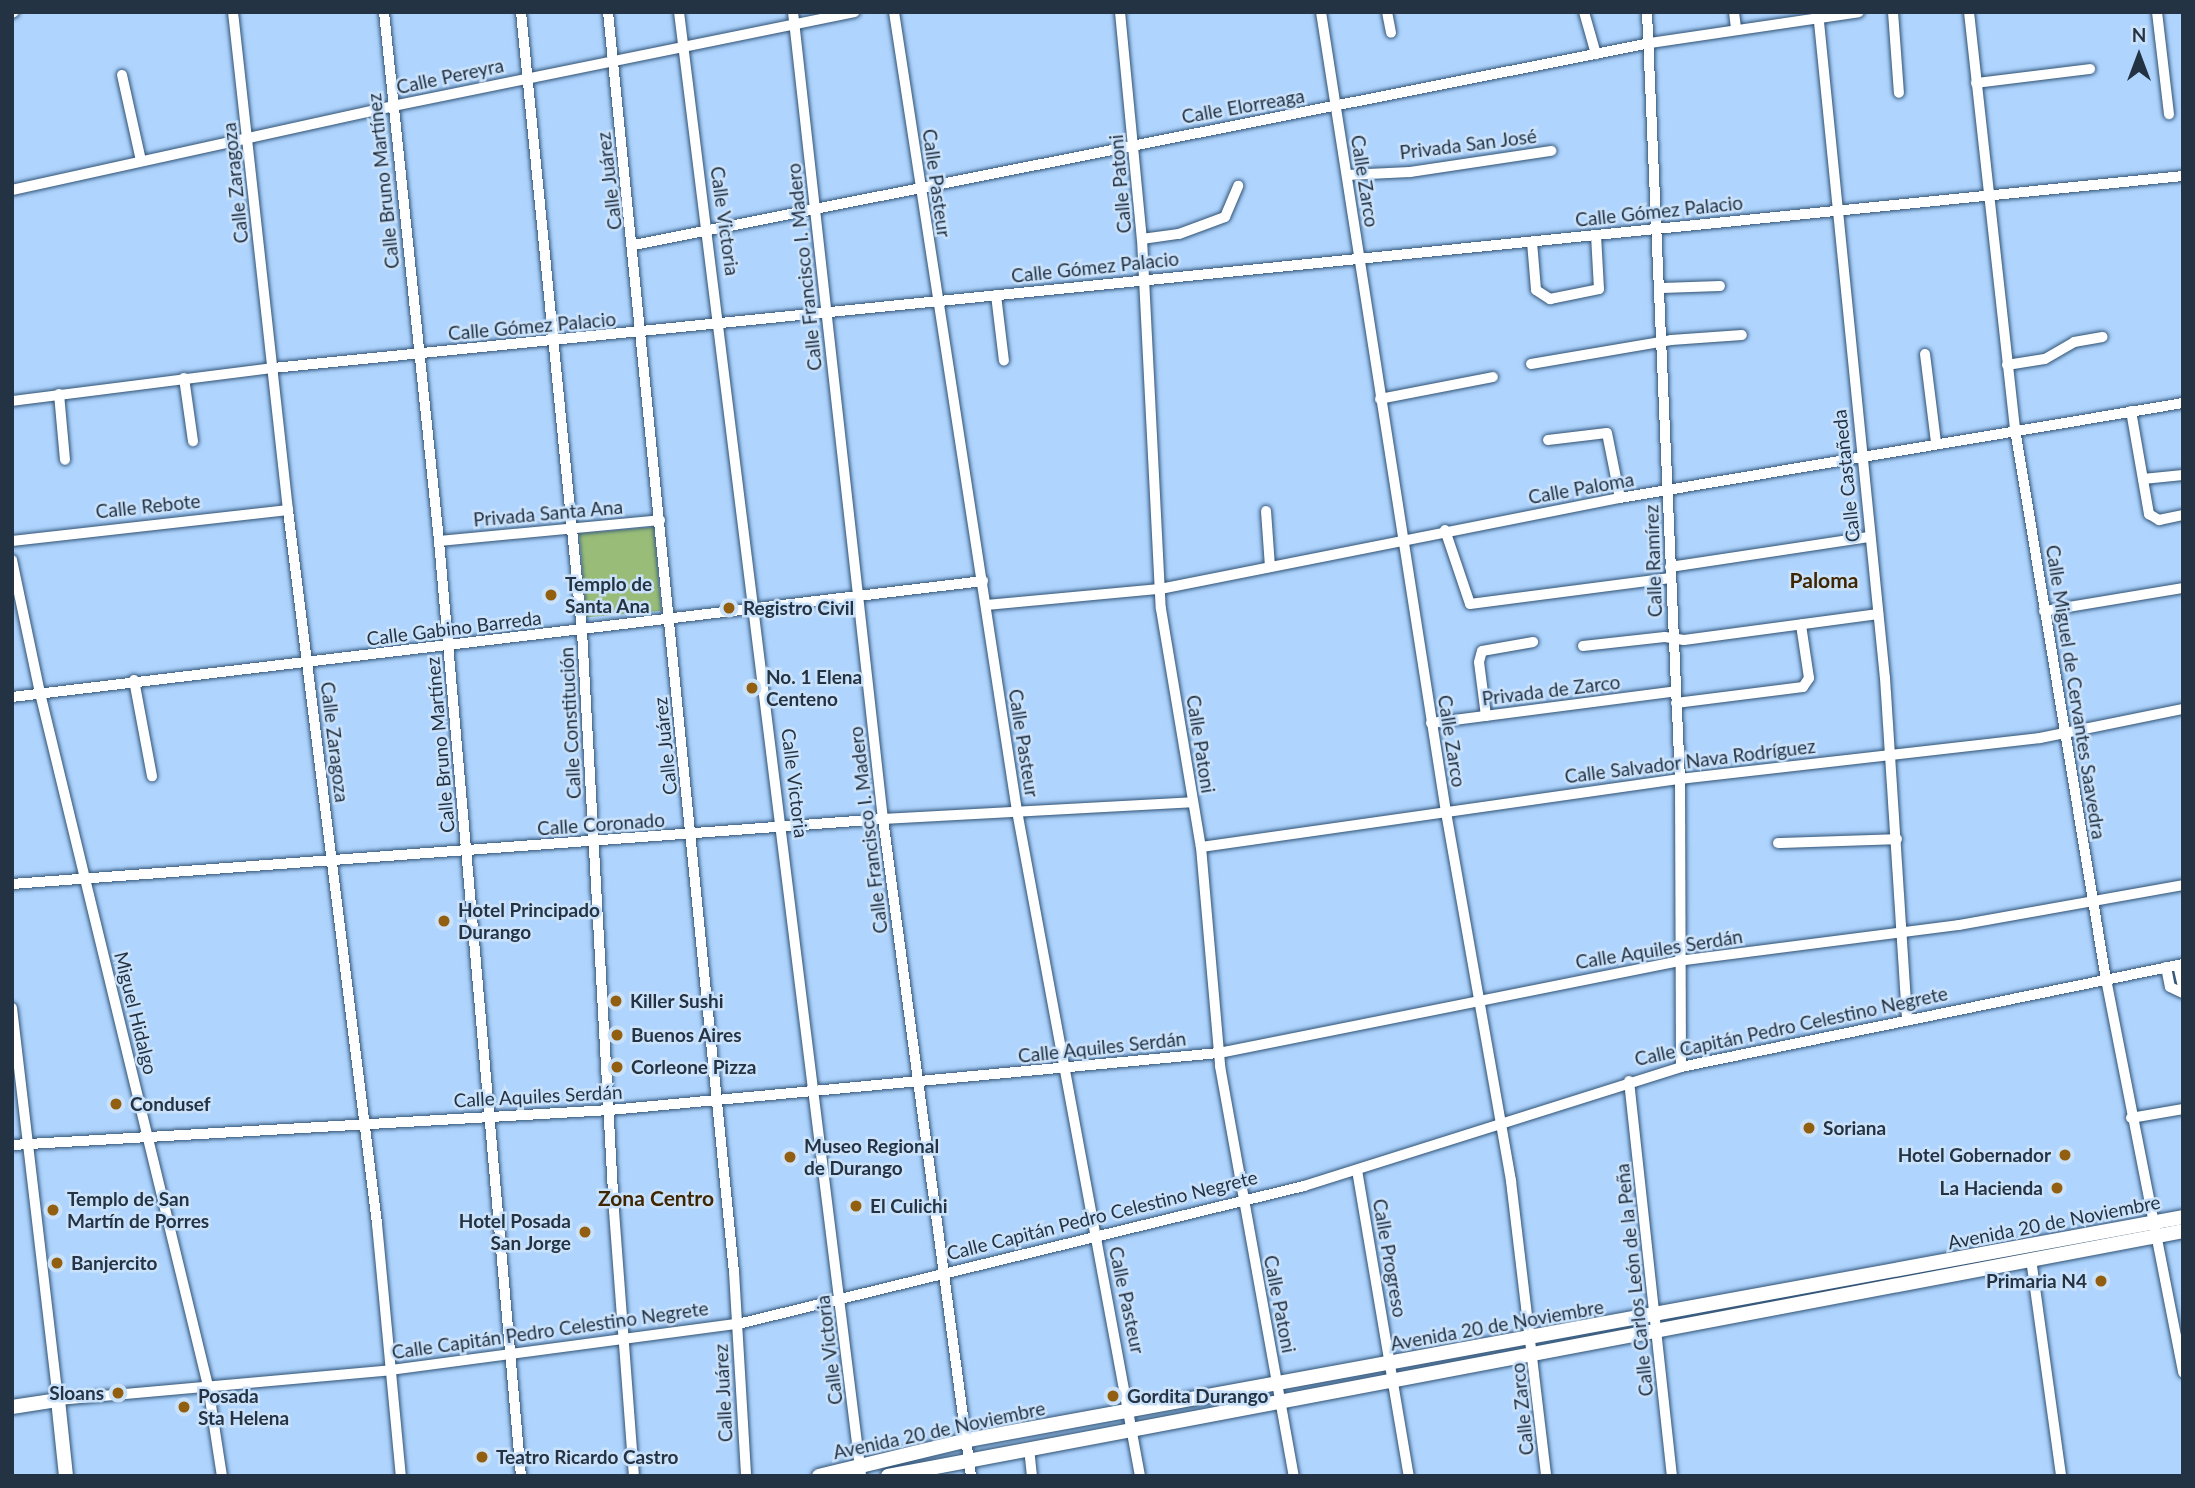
<!DOCTYPE html>
<meta charset="utf-8">
<style>
body{margin:0}
#map{position:relative;width:2195px;height:1488px;overflow:hidden;background:#afd5ff;font-family:Lato,sans-serif}
div>[style]{position:absolute}
.green>*{inset:0;background:#99bd78;transform-origin:0 0}
.roads{filter:drop-shadow(0 0 2px #305274) drop-shadow(0 0 2px #305274)}
.minor>*{height:10px;margin:-5px;padding:0 5px;transform-origin:5px;border-radius:5px;background:#fff}
.major>*{height:14px;margin:-7px;padding:0 7px;transform-origin:7px;border-radius:7px;background:#fff}
.dots>*{width:19px;height:19px;translate:-50% -50%;box-sizing:border-box;border:4px solid #cae1fa;border-radius:50%}
span{translate:-50% -50%;white-space:nowrap;text-align:center;line-height:1.15;-webkit-text-stroke:5px #cae1fa;paint-order:stroke}
.street-label{font-size:19px;color:#243343}
.poi-label{font-size:19px;color:#243343;font-weight:700}
.left{translate:0 -50%;text-align:left}
.right{translate:-100% -50%;text-align:right}
.neighbourhood-label{font-size:21px;color:#3f2603;font-weight:700}
.frame{position:absolute;inset:0;border:14px solid #243343;pointer-events:none}
.north{position:absolute;left:2104px;top:21px;width:70px;height:70px;-webkit-text-stroke:5px #cae1fa;paint-order:stroke;rotate:0deg;font-size:19px;font-weight:700;line-height:28px;text-align:center;color:#243343}
.north::after{content:'';display:block;margin:auto;width:24px;height:32px;background:#243343;clip-path:polygon(50% 0,100% 100%,50% 72%,0 100%)}
</style>
<div id="map">
<div class="green">
<div style="left:654px;top:527px;width:84px;height:75px;rotate:85deg"></div>
</div>
<div class="roads">
<div class="minor">
<div style="left:233px;top:12px;width:501px;rotate:83.7deg"></div>
<div style="left:288px;top:510px;width:720px;rotate:82.89deg"></div>
<div style="left:377px;top:1224px;width:253px;rotate:84.6deg"></div>
<div style="left:384px;top:12px;width:532px;rotate:84.06deg"></div>
<div style="left:439px;top:541px;width:939px;rotate:84.99deg"></div>
<div style="left:521px;top:12px;width:622px;rotate:84.37deg"></div>
<div style="left:582px;top:631px;width:581px;rotate:86.84deg"></div>
<div style="left:614px;top:1211px;width:266px;rotate:85.7deg"></div>
<div style="left:608px;top:12px;width:1266px;rotate:84.29deg"></div>
<div style="left:734px;top:1272px;width:204px;rotate:86.6deg"></div>
<div style="left:679px;top:12px;width:1475px;rotate:82.91deg"></div>
<div style="left:793px;top:12px;width:812px;rotate:83.64deg"></div>
<div style="left:883px;top:819px;width:663px;rotate:82.37deg"></div>
<div style="left:894px;top:12px;width:808px;rotate:81.25deg"></div>
<div style="left:1017px;top:811px;width:676px;rotate:79.52deg"></div>
<div style="left:1120px;top:12px;width:228px;rotate:84.5deg"></div>
<div style="left:1142px;top:239px;width:370px;rotate:87.1deg"></div>
<div style="left:1161px;top:609px;width:241px;rotate:80.5deg"></div>
<div style="left:1201px;top:847px;width:220px;rotate:85deg"></div>
<div style="left:1220px;top:1066px;width:417px;rotate:79.8deg"></div>
<div style="left:1321px;top:12px;width:810px;rotate:81.12deg"></div>
<div style="left:1446px;top:812px;width:375px;rotate:80deg"></div>
<div style="left:1511px;top:1181px;width:297px;rotate:83.2deg"></div>
<div style="left:1387px;top:12px;width:21px;rotate:79deg"></div>
<div style="left:1584px;top:12px;width:44px;rotate:74.1deg"></div>
<div style="left:1647px;top:12px;width:768px;rotate:87.54deg"></div>
<div style="left:1680px;top:779px;width:288px;rotate:89.8deg"></div>
<div style="left:1734px;top:12px;width:17px;rotate:83deg"></div>
<div style="left:1818px;top:12px;width:669px;rotate:84.26deg"></div>
<div style="left:1885px;top:678px;width:343px;rotate:86.3deg"></div>
<div style="left:1893px;top:12px;width:81px;rotate:85.8deg"></div>
<div style="left:1969px;top:12px;width:420px;rotate:83.7deg"></div>
<div style="left:2015px;top:429px;width:557px;rotate:80.61deg"></div>
<div style="left:2106px;top:979px;width:401px;rotate:78.9deg"></div>
<div style="left:2157px;top:12px;width:103px;rotate:83.3deg"></div>
<div style="left:12px;top:13px;width:2px;rotate:-27deg"></div>
<div style="left:122px;top:75px;width:88px;rotate:77.5deg"></div>
<div style="left:1976px;top:83px;width:115px;rotate:-7deg"></div>
<div style="left:1347px;top:175px;width:63px;rotate:-2.7deg"></div>
<div style="left:1410px;top:172px;width:143px;rotate:-8.5deg"></div>
<div style="left:12px;top:190px;width:390px;rotate:-12.4deg"></div>
<div style="left:393px;top:106px;width:471px;rotate:-11.5deg"></div>
<div style="left:1142px;top:239px;width:37px;rotate:-8deg"></div>
<div style="left:1179px;top:234px;width:49px;rotate:-20.3deg"></div>
<div style="left:1225px;top:217px;width:34px;rotate:-67deg"></div>
<div style="left:1532px;top:242px;width:48px;rotate:85.2deg"></div>
<div style="left:1536px;top:290px;width:17px;rotate:33deg"></div>
<div style="left:1550px;top:299px;width:50px;rotate:-11.5deg"></div>
<div style="left:1599px;top:289px;width:54px;rotate:-93.2deg"></div>
<div style="left:634px;top:245px;width:1036px;rotate:-11.24deg"></div>
<div style="left:1650px;top:43px;width:211px;rotate:-8.4deg"></div>
<div style="left:1662px;top:288px;width:58px;rotate:-2deg"></div>
<div style="left:996px;top:295px;width:66px;rotate:83.1deg"></div>
<div style="left:1925px;top:354px;width:89px;rotate:82.9deg"></div>
<div style="left:1531px;top:364px;width:142px;rotate:-9.7deg"></div>
<div style="left:1671px;top:340px;width:71px;rotate:-4deg"></div>
<div style="left:2007px;top:365px;width:38px;rotate:-9deg"></div>
<div style="left:2045px;top:359px;width:34px;rotate:-30deg"></div>
<div style="left:2074px;top:342px;width:29px;rotate:-10deg"></div>
<div style="left:184px;top:378px;width:64px;rotate:81.9deg"></div>
<div style="left:59px;top:394px;width:66px;rotate:84.8deg"></div>
<div style="left:1380px;top:399px;width:115px;rotate:-11deg"></div>
<div style="left:12px;top:401px;width:263px;rotate:-7.2deg"></div>
<div style="left:273px;top:368px;width:1920px;rotate:-5.74deg"></div>
<div style="left:2131px;top:411px;width:105px;rotate:80.1deg"></div>
<div style="left:2149px;top:514px;width:12px;rotate:31deg"></div>
<div style="left:2159px;top:520px;width:25px;rotate:-12deg"></div>
<div style="left:1548px;top:440px;width:59px;rotate:-6.8deg"></div>
<div style="left:1607px;top:433px;width:66px;rotate:78.7deg"></div>
<div style="left:2143px;top:479px;width:40px;rotate:-5.7deg"></div>
<div style="left:1266px;top:511px;width:56px;rotate:85.9deg"></div>
<div style="left:1445px;top:530px;width:78px;rotate:71.3deg"></div>
<div style="left:1470px;top:604px;width:202px;rotate:-7.4deg"></div>
<div style="left:12px;top:541px;width:278px;rotate:-6.4deg"></div>
<div style="left:439px;top:541px;width:222px;rotate:-5.4deg"></div>
<div style="left:12px;top:560px;width:136px;rotate:78.1deg"></div>
<div style="left:40px;top:693px;width:713px;rotate:76.37deg"></div>
<div style="left:208px;top:1386px;width:91px;rotate:81.2deg"></div>
<div style="left:1670px;top:567px;width:201px;rotate:-8.6deg"></div>
<div style="left:986px;top:605px;width:175px;rotate:-5.3deg"></div>
<div style="left:1160px;top:589px;width:469px;rotate:-11.2deg"></div>
<div style="left:1620px;top:498px;width:571px;rotate:-9.58deg"></div>
<div style="left:2044px;top:611px;width:141px;rotate:-9.4deg"></div>
<div style="left:1583px;top:646px;width:82px;rotate:-6.3deg"></div>
<div style="left:1665px;top:637px;width:19px;rotate:9deg"></div>
<div style="left:1684px;top:640px;width:196px;rotate:-7.6deg"></div>
<div style="left:134px;top:680px;width:98px;rotate:79.4deg"></div>
<div style="left:12px;top:697px;width:978px;rotate:-6.81deg"></div>
<div style="left:1676px;top:703px;width:128px;rotate:-7.2deg"></div>
<div style="left:1803px;top:687px;width:11px;rotate:-56deg"></div>
<div style="left:1809px;top:678px;width:54px;rotate:-98.6deg"></div>
<div style="left:1486px;top:716px;width:54px;rotate:-97.4deg"></div>
<div style="left:1479px;top:662px;width:11px;rotate:-75deg"></div>
<div style="left:1482px;top:651px;width:52px;rotate:-10deg"></div>
<div style="left:1431px;top:723px;width:247px;rotate:-7.4deg"></div>
<div style="left:1778px;top:843px;width:119px;rotate:-1.9deg"></div>
<div style="left:1201px;top:847px;width:484px;rotate:-8.1deg"></div>
<div style="left:1680px;top:779px;width:362px;rotate:-6.5deg"></div>
<div style="left:2040px;top:738px;width:146px;rotate:-11.5deg"></div>
<div style="left:12px;top:884px;width:873px;rotate:-4.27deg"></div>
<div style="left:883px;top:819px;width:309px;rotate:-3.1deg"></div>
<div style="left:2178px;top:965px;width:22px;rotate:77deg"></div>
<div style="left:2166px;top:967px;width:20px;rotate:79deg"></div>
<div style="left:2170px;top:987px;width:14px;rotate:25deg"></div>
<div style="left:12px;top:1008px;width:395px;rotate:83.3deg"></div>
<div style="left:58px;top:1400px;width:334px;rotate:-5.1deg"></div>
<div style="left:391px;top:1370px;width:350px;rotate:-7.6deg"></div>
<div style="left:738px;top:1324px;width:583px;rotate:-13.7deg"></div>
<div style="left:1304px;top:1186px;width:395px;rotate:-17.5deg"></div>
<div style="left:1681px;top:1067px;width:512px;rotate:-11.59deg"></div>
<div style="left:1629px;top:1081px;width:397px;rotate:83.8deg"></div>
<div style="left:2131px;top:1118px;width:53px;rotate:-9.8deg"></div>
<div style="left:12px;top:1145px;width:599px;rotate:-3.35deg"></div>
<div style="left:610px;top:1110px;width:612px;rotate:-5.35deg"></div>
<div style="left:1219px;top:1053px;width:468px;rotate:-11.3deg"></div>
<div style="left:1678px;top:961px;width:283px;rotate:-7.3deg"></div>
<div style="left:1959px;top:925px;width:228px;rotate:-10.1deg"></div>
<div style="left:1357px;top:1170px;width:310px;rotate:80.4deg"></div>
<div style="left:2031px;top:1259px;width:219px;rotate:82.1deg"></div>
<div style="left:1029px;top:1448px;width:28px;rotate:84deg"></div>
</div>
<div class="major">
<div style="left:12px;top:1407px;width:47px;rotate:-8.7deg"></div>
<div style="left:58px;top:1400px;width:76px;rotate:84deg"></div>
<div style="left:819px;top:1476px;width:153px;rotate:-13.6deg"></div>
<div style="left:968px;top:1440px;width:1235px;rotate:-10.4deg"></div>
<div style="left:888px;top:1476px;width:1318px;rotate:-10.71deg"></div>
</div>
</div>
<div class="dots">
<div style="left:551px;top:595px;background:#925f10"></div>
<div style="left:729px;top:608px;background:#925f10"></div>
<div style="left:752px;top:688px;background:#925f10"></div>
<div style="left:444px;top:921px;background:#925f10"></div>
<div style="left:616px;top:1001px;background:#925f10"></div>
<div style="left:617px;top:1035px;background:#925f10"></div>
<div style="left:617px;top:1067px;background:#925f10"></div>
<div style="left:116px;top:1104px;background:#925f10"></div>
<div style="left:1809px;top:1128px;background:#925f10"></div>
<div style="left:2065px;top:1155px;background:#925f10"></div>
<div style="left:790px;top:1157px;background:#925f10"></div>
<div style="left:2057px;top:1188px;background:#925f10"></div>
<div style="left:856px;top:1206px;background:#925f10"></div>
<div style="left:53px;top:1210px;background:#925f10"></div>
<div style="left:585px;top:1232px;background:#925f10"></div>
<div style="left:57px;top:1263px;background:#925f10"></div>
<div style="left:2101px;top:1281px;background:#925f10"></div>
<div style="left:118px;top:1393px;background:#925f10"></div>
<div style="left:1113px;top:1396px;background:#925f10"></div>
<div style="left:184px;top:1407px;background:#925f10"></div>
<div style="left:482px;top:1457px;background:#925f10"></div>
</div>
<div class="street-label">
<span style="left:450px;top:76px;rotate:-12deg">Calle Pereyra</span>
<span style="left:1243px;top:106px;rotate:-10deg">Calle Elorreaga</span>
<span style="left:1468px;top:144px;rotate:-7deg">Privada San José</span>
<span style="left:383px;top:181px;rotate:-96deg">Calle Bruno Martínez</span>
<span style="left:609px;top:181px;rotate:-97deg">Calle Juárez</span>
<span style="left:1365px;top:181px;rotate:81deg">Calle Zarco</span>
<span style="left:235px;top:183px;rotate:-96deg">Calle Zaragoza</span>
<span style="left:937px;top:183px;rotate:82deg">Calle Pasteur</span>
<span style="left:1120px;top:184px;rotate:-95deg">Calle Patoni</span>
<span style="left:1659px;top:211px;rotate:-6deg">Calle Gómez Palacio</span>
<span style="left:725px;top:221px;rotate:82deg">Calle Victoria</span>
<span style="left:804px;top:267px;rotate:-96deg">Calle Francisco I. Madero</span>
<span style="left:1095px;top:267px;rotate:-6deg">Calle Gómez Palacio</span>
<span style="left:532px;top:326px;rotate:-5deg">Calle Gómez Palacio</span>
<span style="left:1846px;top:476px;rotate:-96deg">Calle Castañeda</span>
<span style="left:1581px;top:488px;rotate:-10deg">Calle Paloma</span>
<span style="left:148px;top:506px;rotate:-6deg">Calle Rebote</span>
<span style="left:548px;top:513px;rotate:-5deg">Privada Santa Ana</span>
<span style="left:1653px;top:561px;rotate:-92deg">Calle Ramírez</span>
<span style="left:454px;top:628px;rotate:-7deg">Calle Gabino Barreda</span>
<span style="left:1551px;top:690px;rotate:-7deg">Privada de Zarco</span>
<span style="left:2076px;top:692px;rotate:81deg">Calle Miguel de Cervantes Saavedra</span>
<span style="left:570px;top:723px;rotate:-93deg">Calle Constitución</span>
<span style="left:1452px;top:741px;rotate:81deg">Calle Zarco</span>
<span style="left:335px;top:742px;rotate:83deg">Calle Zaragoza</span>
<span style="left:1024px;top:743px;rotate:81deg">Calle Pasteur</span>
<span style="left:1201px;top:744px;rotate:81deg">Calle Patoni</span>
<span style="left:440px;top:745px;rotate:-95deg">Calle Bruno Martínez</span>
<span style="left:665px;top:746px;rotate:-96deg">Calle Juárez</span>
<span style="left:1690px;top:761px;rotate:-7deg">Calle Salvador Nava Rodríguez</span>
<span style="left:795px;top:783px;rotate:83deg">Calle Victoria</span>
<span style="left:601px;top:824px;rotate:-4deg">Calle Coronado</span>
<span style="left:868px;top:830px;rotate:-97deg">Calle Francisco I. Madero</span>
<span style="left:1659px;top:949px;rotate:-9deg">Calle Aquiles Serdán</span>
<span style="left:136px;top:1013px;rotate:76deg">Miguel Hidalgo</span>
<span style="left:1791px;top:1026px;rotate:-12deg">Calle Capitán Pedro Celestino Negrete</span>
<span style="left:1102px;top:1047px;rotate:-6deg">Calle Aquiles Serdán</span>
<span style="left:538px;top:1096px;rotate:-3deg">Calle Aquiles Serdán</span>
<span style="left:1102px;top:1215px;rotate:-14deg">Calle Capitán Pedro Celestino Negrete</span>
<span style="left:2054px;top:1222px;rotate:-11deg">Avenida 20 de Noviembre</span>
<span style="left:1390px;top:1258px;rotate:80deg">Calle Progreso</span>
<span style="left:1634px;top:1280px;rotate:-96deg">Calle Carlos León de la Peña</span>
<span style="left:1127px;top:1300px;rotate:78deg">Calle Pasteur</span>
<span style="left:1280px;top:1304px;rotate:79deg">Calle Patoni</span>
<span style="left:1497px;top:1325px;rotate:-10deg">Avenida 20 de Noviembre</span>
<span style="left:550px;top:1330px;rotate:-8deg">Calle Capitán Pedro Celestino Negrete</span>
<span style="left:829px;top:1350px;rotate:-97deg">Calle Victoria</span>
<span style="left:723px;top:1393px;rotate:-93deg">Calle Juárez</span>
<span style="left:1522px;top:1409px;rotate:-96deg">Calle Zarco</span>
<span style="left:939px;top:1430px;rotate:-12deg">Avenida 20 de Noviembre</span>
</div>
<div class="poi-label">
<span class="left" style="left:565px;top:595px">Templo de<br>Santa Ana</span>
<span class="left" style="left:743px;top:608px">Registro Civil</span>
<span class="left" style="left:766px;top:688px">No. 1 Elena<br>Centeno</span>
<span class="left" style="left:458px;top:921px">Hotel Principado<br>Durango</span>
<span class="left" style="left:630px;top:1001px">Killer Sushi</span>
<span class="left" style="left:631px;top:1035px">Buenos Aires</span>
<span class="left" style="left:631px;top:1067px">Corleone Pizza</span>
<span class="left" style="left:130px;top:1104px">Condusef</span>
<span class="left" style="left:1823px;top:1128px">Soriana</span>
<span class="left" style="left:804px;top:1157px">Museo Regional<br>de Durango</span>
<span class="right" style="left:2051px;top:1155px">Hotel Gobernador</span>
<span class="right" style="left:2043px;top:1188px">La Hacienda</span>
<span class="left" style="left:67px;top:1210px">Templo de San<br>Martín de Porres</span>
<span class="left" style="left:870px;top:1206px">El Culichi</span>
<span class="right" style="left:571px;top:1232px">Hotel Posada<br>San Jorge</span>
<span class="left" style="left:71px;top:1263px">Banjercito</span>
<span class="right" style="left:2087px;top:1281px">Primaria N4</span>
<span class="right" style="left:104px;top:1393px">Sloans</span>
<span class="left" style="left:198px;top:1407px">Posada<br>Sta Helena</span>
<span class="left" style="left:1127px;top:1396px">Gordita Durango</span>
<span class="left" style="left:496px;top:1457px">Teatro Ricardo Castro</span>
</div>
<div class="neighbourhood-label">
<span style="left:1824px;top:580px">Paloma</span>
<span style="left:656px;top:1198px">Zona Centro</span>
</div>
<div class="frame"></div>
<div class="north">N</div>
</div>
